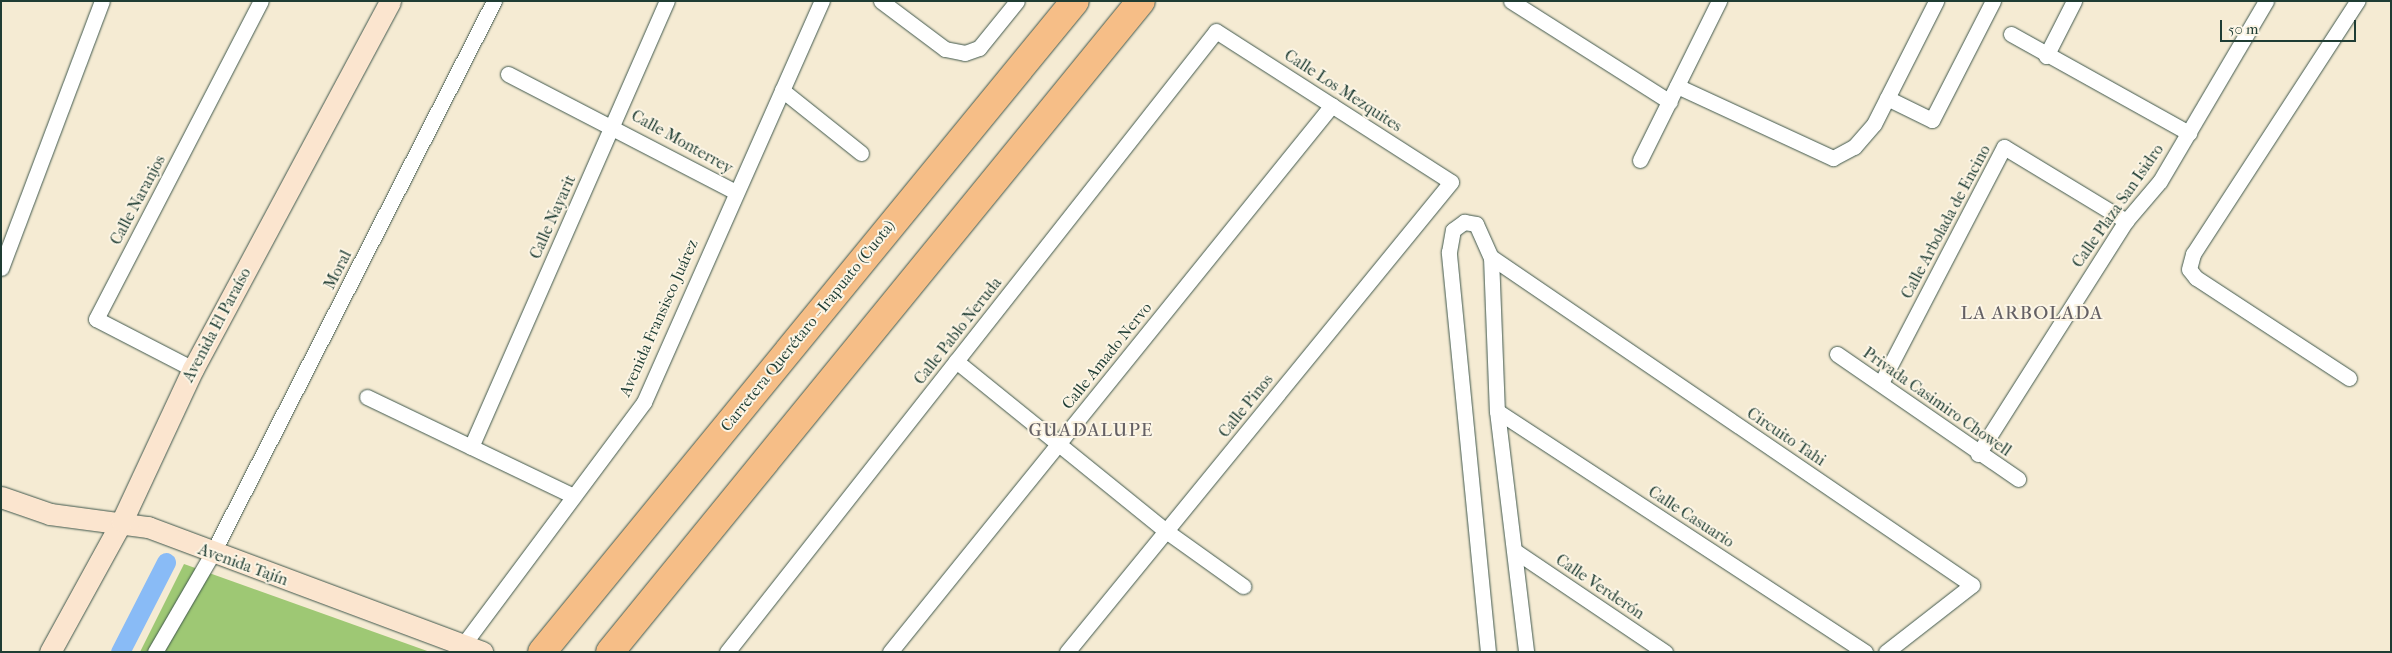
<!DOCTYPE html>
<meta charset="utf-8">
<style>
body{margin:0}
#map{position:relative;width:2392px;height:653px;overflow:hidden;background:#f5ebd3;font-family:"IM FELL French Canon",serif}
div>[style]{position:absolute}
.green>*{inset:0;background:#9ec874}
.canal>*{height:19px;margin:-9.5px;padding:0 9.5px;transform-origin:9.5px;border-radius:9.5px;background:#89bbf6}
.roads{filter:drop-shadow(0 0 1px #3f574c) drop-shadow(0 0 1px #3f574c)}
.street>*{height:15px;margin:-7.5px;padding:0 7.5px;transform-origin:7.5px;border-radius:7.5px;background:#fff}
.secondary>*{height:21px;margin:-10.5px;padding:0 10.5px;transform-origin:10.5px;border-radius:10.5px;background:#fbe5cf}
.highway>*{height:28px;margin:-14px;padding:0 14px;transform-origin:14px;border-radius:14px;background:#f6be87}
span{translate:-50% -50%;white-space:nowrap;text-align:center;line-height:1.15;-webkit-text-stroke:4px #fcf5e5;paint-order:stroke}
.street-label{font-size:16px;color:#1f3d34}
.quarter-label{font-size:19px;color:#646064;letter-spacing:1px}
.frame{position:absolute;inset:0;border:2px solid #1f3d34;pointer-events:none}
.scale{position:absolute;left:2220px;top:20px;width:136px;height:22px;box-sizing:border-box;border:2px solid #1f3d34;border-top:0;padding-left:6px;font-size:15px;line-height:18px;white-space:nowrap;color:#1f3d34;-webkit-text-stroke:4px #fcf5e5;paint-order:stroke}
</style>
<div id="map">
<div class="green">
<div style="clip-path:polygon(184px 564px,430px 652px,140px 652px)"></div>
</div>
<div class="canal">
<div style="left:120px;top:652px;width:101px;rotate:-62.9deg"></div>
</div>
<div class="roads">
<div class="street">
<div style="left:881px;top:1px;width:80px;rotate:36.9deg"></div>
<div style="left:945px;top:49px;width:20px;rotate:11deg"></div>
<div style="left:965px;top:53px;width:15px;rotate:-20deg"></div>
<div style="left:979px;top:48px;width:60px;rotate:-51deg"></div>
<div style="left:1511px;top:1px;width:188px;rotate:32.4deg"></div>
<div style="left:2011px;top:34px;width:204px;rotate:29.1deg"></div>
<div style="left:2046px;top:56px;width:62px;rotate:-63deg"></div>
<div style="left:508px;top:74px;width:254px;rotate:27.4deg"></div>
<div style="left:1677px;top:86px;width:172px;rotate:24.8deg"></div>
<div style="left:1833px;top:158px;width:24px;rotate:-28deg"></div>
<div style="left:1854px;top:147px;width:30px;rotate:-49deg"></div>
<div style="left:1874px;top:124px;width:138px;rotate:-63.2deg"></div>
<div style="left:782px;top:90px;width:101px;rotate:38.6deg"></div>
<div style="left:1887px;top:98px;width:50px;rotate:26.1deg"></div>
<div style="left:1932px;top:120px;width:134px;rotate:-62.9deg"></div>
<div style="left:1640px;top:160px;width:178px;rotate:-63.6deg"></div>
<div style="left:1491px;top:257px;width:582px;rotate:34.29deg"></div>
<div style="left:1972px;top:585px;width:109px;rotate:142.1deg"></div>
<div style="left:1px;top:268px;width:285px;rotate:-69.3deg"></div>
<div style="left:1837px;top:354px;width:220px;rotate:34.6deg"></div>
<div style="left:956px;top:361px;width:270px;rotate:39deg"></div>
<div style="left:1166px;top:531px;width:95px;rotate:35.5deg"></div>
<div style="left:193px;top:369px;width:109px;rotate:-152.7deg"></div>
<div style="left:96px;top:319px;width:358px;rotate:-62.6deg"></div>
<div style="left:2349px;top:378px;width:183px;rotate:-146.8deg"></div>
<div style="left:2196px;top:278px;width:11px;rotate:-128deg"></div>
<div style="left:2189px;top:269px;width:16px;rotate:-75deg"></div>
<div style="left:2193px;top:254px;width:302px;rotate:-57deg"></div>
<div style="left:1881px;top:383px;width:266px;rotate:-62.5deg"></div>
<div style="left:2004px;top:147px;width:143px;rotate:31.2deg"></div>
<div style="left:367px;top:397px;width:229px;rotate:25.6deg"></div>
<div style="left:1497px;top:411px;width:440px;rotate:33.2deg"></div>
<div style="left:471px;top:447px;width:487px;rotate:-66.3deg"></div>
<div style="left:1978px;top:454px;width:276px;rotate:-57.6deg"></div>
<div style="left:2126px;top:221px;width:52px;rotate:-49.6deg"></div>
<div style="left:2160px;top:181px;width:209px;rotate:-59.5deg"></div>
<div style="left:1515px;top:551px;width:181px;rotate:34deg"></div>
<div style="left:463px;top:645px;width:303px;rotate:-53.3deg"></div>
<div style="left:644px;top:402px;width:439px;rotate:-66.1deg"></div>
<div style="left:155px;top:652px;width:113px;rotate:-59.8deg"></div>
<div style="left:212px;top:554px;width:621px;rotate:-62.98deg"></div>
<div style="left:727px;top:652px;width:790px;rotate:-51.78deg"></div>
<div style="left:1216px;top:31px;width:279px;rotate:32.7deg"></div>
<div style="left:1451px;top:182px;width:607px;rotate:129.25deg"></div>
<div style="left:890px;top:652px;width:703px;rotate:-51.06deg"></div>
<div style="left:1488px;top:652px;width:402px;rotate:-95.6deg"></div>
<div style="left:1449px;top:252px;width:22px;rotate:-80deg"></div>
<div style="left:1453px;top:230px;width:14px;rotate:-36deg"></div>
<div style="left:1464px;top:222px;width:12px;rotate:9deg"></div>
<div style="left:1476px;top:224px;width:36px;rotate:66deg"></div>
<div style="left:1491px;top:257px;width:154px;rotate:87.8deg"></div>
<div style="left:1497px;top:411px;width:243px;rotate:83.1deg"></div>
</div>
<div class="secondary">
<div style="left:1px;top:497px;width:52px;rotate:19.1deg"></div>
<div style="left:50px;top:514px;width:99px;rotate:7.6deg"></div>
<div style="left:148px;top:527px;width:357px;rotate:20.5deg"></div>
<div style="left:50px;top:652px;width:149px;rotate:-61.2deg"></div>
<div style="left:122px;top:521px;width:168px;rotate:-65deg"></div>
<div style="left:193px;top:369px;width:417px;rotate:-61.8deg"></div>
</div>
<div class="highway">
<div style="left:542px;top:652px;width:841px;rotate:-50.69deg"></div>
<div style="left:610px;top:652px;width:840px;rotate:-50.8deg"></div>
</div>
</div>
<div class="street-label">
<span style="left:1343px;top:91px;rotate:33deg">Calle Los Mezquites</span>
<span style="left:682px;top:142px;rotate:29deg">Calle Monterrey</span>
<span style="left:138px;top:200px;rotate:-62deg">Calle Naranjos</span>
<span style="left:2118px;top:206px;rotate:-55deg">Calle Plaza San Isidro</span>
<span style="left:553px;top:217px;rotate:-66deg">Calle Nayarit</span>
<span style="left:1946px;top:222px;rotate:-62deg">Calle Arbolada de Encino</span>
<span style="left:338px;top:270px;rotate:-63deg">Moral</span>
<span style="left:659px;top:318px;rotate:-66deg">Avenida Fransisco Juárez</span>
<span style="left:217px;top:325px;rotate:-62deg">Avenida El Paraíso</span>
<span style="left:808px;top:326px;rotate:-51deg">Carretera Querétaro - Irapuato (Cuota)</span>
<span style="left:958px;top:331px;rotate:-52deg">Calle Pablo Neruda</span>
<span style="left:1107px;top:356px;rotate:-51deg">Calle Amado Nervo</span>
<span style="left:1937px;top:402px;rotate:35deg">Privada Casimiro Chowell</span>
<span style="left:1246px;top:406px;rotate:-51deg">Calle Pinos</span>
<span style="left:1786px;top:437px;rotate:34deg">Circuito Tahi</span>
<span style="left:1691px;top:517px;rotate:33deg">Calle Casuario</span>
<span style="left:243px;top:565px;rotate:20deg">Avenida Tajín</span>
<span style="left:1600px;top:587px;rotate:34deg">Calle Verderón</span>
</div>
<div class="quarter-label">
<span style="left:2032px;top:314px">LA ARBOLADA</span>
<span style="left:1091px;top:431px">GUADALUPE</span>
</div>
<div class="frame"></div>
<div class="scale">50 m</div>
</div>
